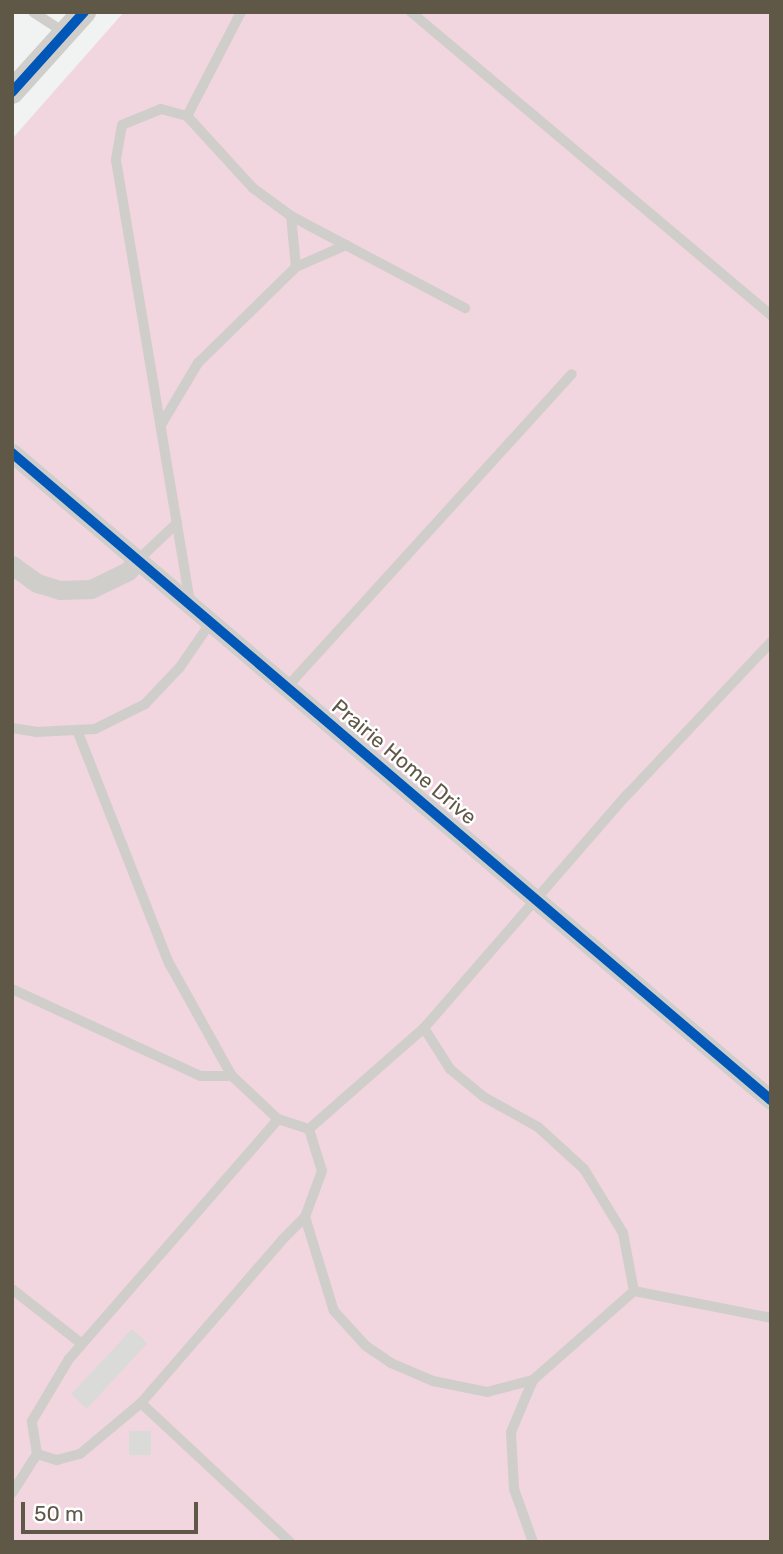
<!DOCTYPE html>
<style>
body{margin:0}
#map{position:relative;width:783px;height:1554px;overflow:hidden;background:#f1f2f2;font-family:Rubik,sans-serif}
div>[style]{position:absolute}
.green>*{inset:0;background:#f1d5df}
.building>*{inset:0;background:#dadbd9;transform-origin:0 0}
.service>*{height:10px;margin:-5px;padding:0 5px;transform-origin:5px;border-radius:5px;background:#d0ceca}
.minor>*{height:19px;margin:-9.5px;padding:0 9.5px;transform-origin:9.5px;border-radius:9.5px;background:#d0ceca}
.tertiary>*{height:24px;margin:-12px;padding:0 12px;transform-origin:12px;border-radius:12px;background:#d0ceca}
.cycleway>*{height:10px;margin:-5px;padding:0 5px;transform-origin:5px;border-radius:5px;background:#0057b8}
span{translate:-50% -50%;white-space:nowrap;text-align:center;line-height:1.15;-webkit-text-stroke:5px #fff;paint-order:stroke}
.street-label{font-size:21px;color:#5f5847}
.frame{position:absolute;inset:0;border:14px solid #5f5847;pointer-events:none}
.scale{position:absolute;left:21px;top:1502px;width:177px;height:32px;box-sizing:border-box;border:4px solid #5f5847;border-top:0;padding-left:9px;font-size:21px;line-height:24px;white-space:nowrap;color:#5f5847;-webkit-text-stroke:5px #fff;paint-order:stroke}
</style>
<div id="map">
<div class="green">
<div style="clip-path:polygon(124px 12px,771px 12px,771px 1542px,12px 1542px,12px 139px)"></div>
</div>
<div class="building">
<div style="left:132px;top:1329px;width:21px;height:89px;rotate:43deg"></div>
<div style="left:151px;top:1431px;width:24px;height:22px;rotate:90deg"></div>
</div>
<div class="service">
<div style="left:33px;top:12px;width:38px;rotate:33deg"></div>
<div style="left:241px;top:12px;width:117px;rotate:117.4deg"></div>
<div style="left:187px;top:116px;width:98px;rotate:47.5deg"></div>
<div style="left:253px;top:188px;width:47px;rotate:36.4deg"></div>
<div style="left:291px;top:216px;width:197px;rotate:27.9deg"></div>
<div style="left:411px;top:12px;width:471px;rotate:40.1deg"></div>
<div style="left:187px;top:116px;width:27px;rotate:-165deg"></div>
<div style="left:161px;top:109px;width:42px;rotate:157.7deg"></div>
<div style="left:122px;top:125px;width:36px;rotate:100deg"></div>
<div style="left:116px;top:160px;width:448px;rotate:80.5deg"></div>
<div style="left:291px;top:216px;width:51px;rotate:84.4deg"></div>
<div style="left:161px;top:425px;width:72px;rotate:-59.2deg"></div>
<div style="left:198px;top:363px;width:137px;rotate:-44.4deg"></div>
<div style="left:296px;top:267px;width:55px;rotate:-23.7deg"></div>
<div style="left:138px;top:560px;width:54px;rotate:-43.5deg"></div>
<div style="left:287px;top:687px;width:423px;rotate:-47.7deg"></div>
<div style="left:12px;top:728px;width:24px;rotate:9deg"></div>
<div style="left:36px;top:732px;width:59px;rotate:-2.9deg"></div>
<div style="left:95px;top:729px;width:56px;rotate:-26.6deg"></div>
<div style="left:145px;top:704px;width:51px;rotate:-46.6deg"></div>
<div style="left:180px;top:667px;width:55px;rotate:-55.4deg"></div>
<div style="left:77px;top:730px;width:251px;rotate:68.5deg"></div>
<div style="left:169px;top:963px;width:129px;rotate:60.9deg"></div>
<div style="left:232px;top:1076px;width:63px;rotate:43.1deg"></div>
<div style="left:278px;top:1119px;width:33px;rotate:18deg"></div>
<div style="left:12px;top:989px;width:207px;rotate:24.8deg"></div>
<div style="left:200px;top:1076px;width:32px"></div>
<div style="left:424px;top:1028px;width:49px;rotate:57.6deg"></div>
<div style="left:450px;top:1069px;width:44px;rotate:39.5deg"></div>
<div style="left:484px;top:1097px;width:62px;rotate:29.1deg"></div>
<div style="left:538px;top:1127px;width:62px;rotate:42.4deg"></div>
<div style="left:584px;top:1169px;width:75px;rotate:58.6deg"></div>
<div style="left:623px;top:1233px;width:59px;rotate:79.3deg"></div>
<div style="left:305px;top:1217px;width:98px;rotate:72.9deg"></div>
<div style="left:334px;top:1311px;width:47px;rotate:47.6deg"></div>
<div style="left:366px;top:1346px;width:30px;rotate:34deg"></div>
<div style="left:391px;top:1363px;width:46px;rotate:23.2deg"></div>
<div style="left:433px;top:1381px;width:55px;rotate:11.5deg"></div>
<div style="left:487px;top:1392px;width:48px;rotate:-14.6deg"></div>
<div style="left:533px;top:1380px;width:135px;rotate:-41.4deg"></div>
<div style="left:634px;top:1291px;width:140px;rotate:11.1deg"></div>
<div style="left:12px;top:1289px;width:89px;rotate:38.2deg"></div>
<div style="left:533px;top:1380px;width:56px;rotate:112.9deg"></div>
<div style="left:511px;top:1432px;width:57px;rotate:87deg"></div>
<div style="left:514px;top:1489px;width:56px;rotate:70.3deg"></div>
<div style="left:141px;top:1403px;width:217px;rotate:-49.1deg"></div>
<div style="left:283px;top:1239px;width:31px;rotate:-45deg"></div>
<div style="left:305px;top:1217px;width:49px;rotate:-69.7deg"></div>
<div style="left:322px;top:1171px;width:44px;rotate:-107.2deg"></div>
<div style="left:309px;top:1129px;width:153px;rotate:-41.3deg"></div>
<div style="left:424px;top:1028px;width:308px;rotate:-49deg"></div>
<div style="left:626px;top:796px;width:212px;rotate:-46.7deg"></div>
<div style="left:37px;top:1454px;width:21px;rotate:17deg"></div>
<div style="left:57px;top:1460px;width:24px;rotate:-15deg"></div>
<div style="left:80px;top:1454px;width:80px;rotate:-39.9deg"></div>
<div style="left:141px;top:1403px;width:204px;rotate:43deg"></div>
<div style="left:12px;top:1493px;width:46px;rotate:-57.3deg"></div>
<div style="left:37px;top:1454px;width:33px;rotate:-99deg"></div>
<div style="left:32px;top:1421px;width:72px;rotate:-59.2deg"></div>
<div style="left:69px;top:1359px;width:318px;rotate:-48.9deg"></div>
</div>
<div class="minor">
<div style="left:12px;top:453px;width:997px;rotate:40.45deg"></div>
<div style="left:12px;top:565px;width:31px;rotate:36deg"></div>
<div style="left:37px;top:583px;width:24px;rotate:17deg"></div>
<div style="left:60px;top:590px;width:31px;rotate:-2deg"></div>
<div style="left:91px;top:589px;width:41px;rotate:-25.9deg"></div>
<div style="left:128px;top:571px;width:15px;rotate:-48deg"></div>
</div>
<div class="tertiary">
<div style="left:12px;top:92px;width:108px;rotate:-48deg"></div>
</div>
<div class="cycleway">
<div style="left:12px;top:92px;width:108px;rotate:-48deg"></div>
<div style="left:12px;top:453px;width:997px;rotate:40.45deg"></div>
</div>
<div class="street-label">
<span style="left:404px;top:762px;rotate:40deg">Prairie Home Drive</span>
</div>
<div class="frame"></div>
<div class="scale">50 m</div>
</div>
